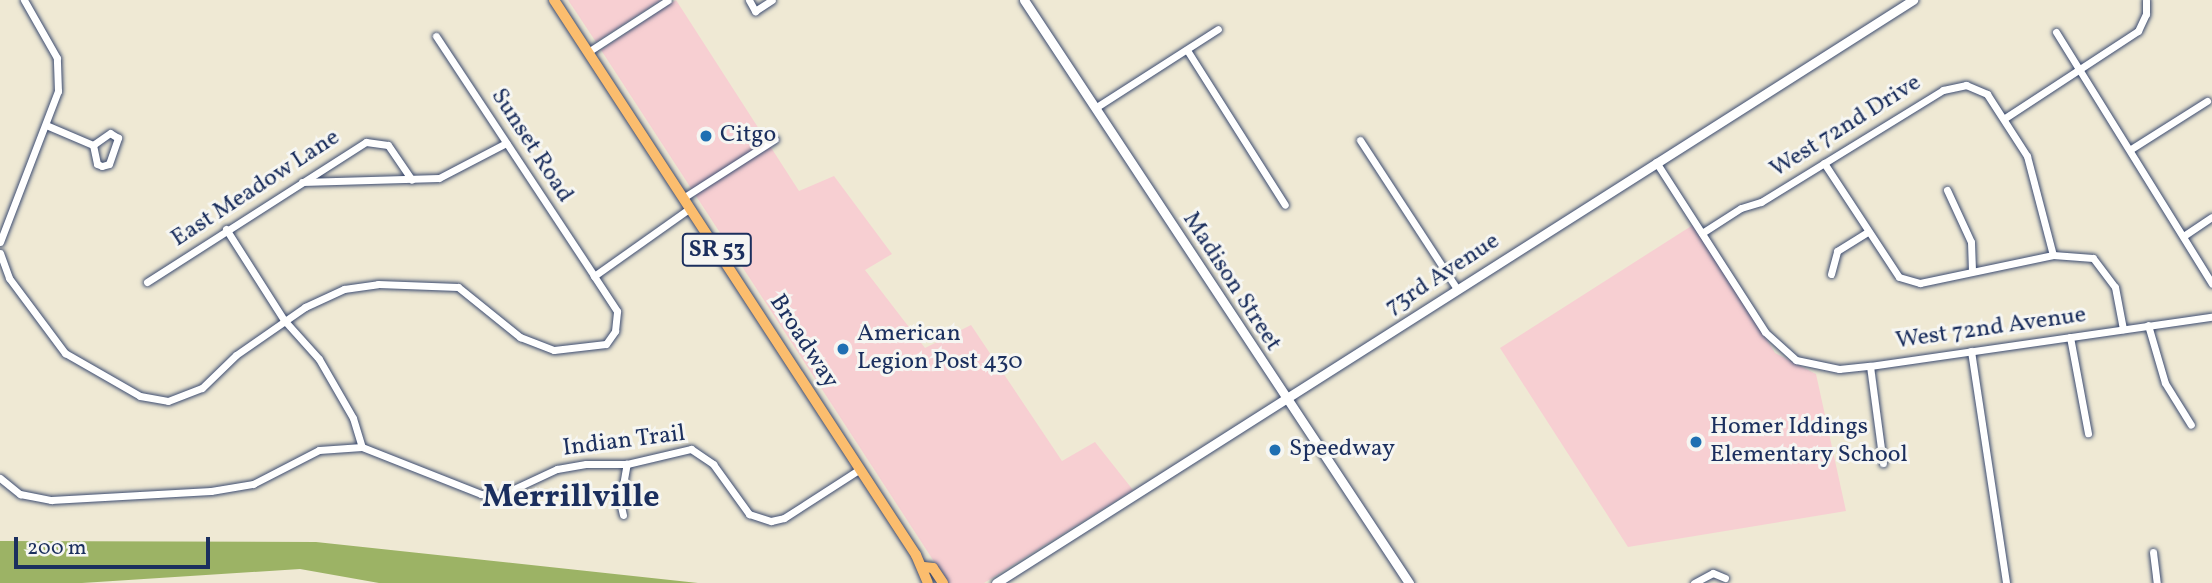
<!DOCTYPE html>
<style>
body{margin:0}
#map{position:relative;width:2212px;height:583px;overflow:hidden;background:#efe9d4;font-family:Vollkorn,serif}
div>[style]{position:absolute}
.built>*{inset:0;background:#f7cfd2}
.forest>*{inset:0;background:#9cb365}
.roads{filter:drop-shadow(0 0 2px #3b4b70) drop-shadow(0 0 2px #3b4b70)}
.minor>*{height:7px;margin:-3.5px;padding:0 3.5px;transform-origin:3.5px;border-radius:3.5px;background:#fff}
.tertiary>*{height:9px;margin:-4.5px;padding:0 4.5px;transform-origin:4.5px;border-radius:4.5px;background:#fff}
.primary>*{height:10px;margin:-5px;padding:0 5px;transform-origin:5px;border-radius:5px;background:#fbbd6e}
.dots>*{width:19px;height:19px;translate:-50% -50%;box-sizing:border-box;border:4px solid #f6f6f2;border-radius:50%}
span{translate:-50% -50%;white-space:nowrap;text-align:center;line-height:1.15;-webkit-text-stroke:6px #f6f6f2;paint-order:stroke}
.shield-label span{padding:2px 5px;background:#f6f6f2;border:2px solid;border-radius:5px;-webkit-text-stroke-width:0}
.shield-label{font-size:23px;color:#1b2f5e;font-weight:700}
.street-label{font-size:24px;color:#1b2f5e}
.poi-label{font-size:24px;color:#1b2f5e}
.left{translate:0 -50%;text-align:left}
.district-label{font-size:32px;color:#1b2f5e;font-weight:700}
.scale{position:absolute;left:14px;top:537px;width:196px;height:32px;box-sizing:border-box;border:4px solid #1b2f5e;border-top:0;padding-left:9px;font-size:21px;line-height:24px;white-space:nowrap;color:#1b2f5e;-webkit-text-stroke:5px #f6f6f2;paint-order:stroke}
</style>
<div id="map">
<div class="built">
<div style="clip-path:polygon(568px 0,661px 0,596px 42px)"></div>
<div style="clip-path:polygon(676px 0,799px 191px,834px 176px,892px 254px,865px 270px,925px 348px,971px 325px,1062px 461px,1095px 442px,1133px 490px,984px 583px,948px 583px,601px 50px)"></div>
<div style="clip-path:polygon(1696px 223px,1775px 353px,1816px 374px,1846px 511px,1628px 547px,1500px 348px)"></div>
</div>
<div class="forest">
<div style="clip-path:polygon(0 541px,316px 542px,698px 583px,379px 583px,300px 569px,82px 583px,0 583px)"></div>
</div>
<div class="roads">
<div class="minor">
<div style="left:749px;top:0;width:13px;rotate:61deg"></div>
<div style="left:755px;top:11px;width:20px;rotate:-33deg"></div>
<div style="left:2056px;top:32px;width:296px;rotate:58.2deg"></div>
<div style="left:436px;top:36px;width:287px;rotate:56.6deg"></div>
<div style="left:1187px;top:50px;width:183px;rotate:57.7deg"></div>
<div style="left:588px;top:52px;width:95px;rotate:-33deg"></div>
<div style="left:1095px;top:108px;width:146px;rotate:-32.7deg"></div>
<div style="left:2005px;top:118px;width:159px;rotate:-33.2deg"></div>
<div style="left:2138px;top:31px;width:19px;rotate:-65deg"></div>
<div style="left:2146px;top:14px;width:14px;rotate:-90deg"></div>
<div style="left:46px;top:125px;width:51px;rotate:23.1deg"></div>
<div style="left:93px;top:145px;width:19px;rotate:78deg"></div>
<div style="left:97px;top:164px;width:5px;rotate:22deg"></div>
<div style="left:102px;top:166px;width:7px;rotate:-16deg"></div>
<div style="left:109px;top:164px;width:28px;rotate:-71deg"></div>
<div style="left:118px;top:138px;width:9px;rotate:-148deg"></div>
<div style="left:110px;top:133px;width:21px;rotate:145deg"></div>
<div style="left:1360px;top:140px;width:178px;rotate:56.9deg"></div>
<div style="left:2131px;top:149px;width:90px;rotate:-32.3deg"></div>
<div style="left:1656px;top:162px;width:202px;rotate:57.3deg"></div>
<div style="left:1765px;top:332px;width:42px;rotate:42.1deg"></div>
<div style="left:1796px;top:360px;width:44px;rotate:11.8deg"></div>
<div style="left:1839px;top:369px;width:31px;rotate:-6deg"></div>
<div style="left:1870px;top:366px;width:345px;rotate:-8.2deg"></div>
<div style="left:1824px;top:163px;width:136px;rotate:56.7deg"></div>
<div style="left:1899px;top:277px;width:22px;rotate:16deg"></div>
<div style="left:1920px;top:283px;width:136px;rotate:-11.9deg"></div>
<div style="left:2053px;top:255px;width:40px;rotate:4.3deg"></div>
<div style="left:2093px;top:258px;width:36px;rotate:53deg"></div>
<div style="left:2115px;top:287px;width:43px;rotate:79.2deg"></div>
<div style="left:302px;top:182px;width:137px;rotate:-1.7deg"></div>
<div style="left:439px;top:178px;width:76px;rotate:-27.6deg"></div>
<div style="left:1947px;top:190px;width:57px;rotate:65.2deg"></div>
<div style="left:1971px;top:242px;width:27px;rotate:88deg"></div>
<div style="left:683px;top:198px;width:109px;rotate:-32.7deg"></div>
<div style="left:226px;top:229px;width:108px;rotate:57.5deg"></div>
<div style="left:284px;top:320px;width:52px;rotate:48.1deg"></div>
<div style="left:319px;top:359px;width:68px;rotate:60deg"></div>
<div style="left:353px;top:418px;width:30px;rotate:73deg"></div>
<div style="left:1702px;top:233px;width:46px;rotate:-32.7deg"></div>
<div style="left:1741px;top:208px;width:21px;rotate:-17deg"></div>
<div style="left:1761px;top:202px;width:214px;rotate:-31.6deg"></div>
<div style="left:1943px;top:90px;width:24px;rotate:-12deg"></div>
<div style="left:1966px;top:85px;width:23px;rotate:23deg"></div>
<div style="left:1987px;top:94px;width:74px;rotate:57.2deg"></div>
<div style="left:2027px;top:156px;width:102px;rotate:75.3deg"></div>
<div style="left:2185px;top:235px;width:32px;rotate:-34deg"></div>
<div style="left:0;top:242px;width:162px;rotate:-69deg"></div>
<div style="left:58px;top:91px;width:33px;rotate:-92deg"></div>
<div style="left:57px;top:58px;width:67px;rotate:-119.6deg"></div>
<div style="left:0;top:253px;width:27px;rotate:70deg"></div>
<div style="left:9px;top:278px;width:94px;rotate:53.3deg"></div>
<div style="left:65px;top:353px;width:86px;rotate:29.8deg"></div>
<div style="left:140px;top:396px;width:28px;rotate:10deg"></div>
<div style="left:168px;top:401px;width:36px;rotate:-21deg"></div>
<div style="left:202px;top:388px;width:47px;rotate:-44.1deg"></div>
<div style="left:236px;top:355px;width:84px;rotate:-34.8deg"></div>
<div style="left:305px;top:307px;width:43px;rotate:-24.8deg"></div>
<div style="left:344px;top:289px;width:34px;rotate:-8deg"></div>
<div style="left:378px;top:284px;width:80px;rotate:2.1deg"></div>
<div style="left:458px;top:287px;width:80px;rotate:38.9deg"></div>
<div style="left:520px;top:337px;width:36px;rotate:21deg"></div>
<div style="left:554px;top:350px;width:52px;rotate:-6.6deg"></div>
<div style="left:606px;top:344px;width:16px;rotate:-55deg"></div>
<div style="left:615px;top:331px;width:20px;rotate:-84deg"></div>
<div style="left:617px;top:311px;width:42px;rotate:-123.3deg"></div>
<div style="left:594px;top:276px;width:118px;rotate:-35.3deg"></div>
<div style="left:1831px;top:274px;width:24px;rotate:-75deg"></div>
<div style="left:1837px;top:251px;width:36px;rotate:-32deg"></div>
<div style="left:147px;top:282px;width:260px;rotate:-32.6deg"></div>
<div style="left:366px;top:142px;width:22px;rotate:8deg"></div>
<div style="left:388px;top:145px;width:42px;rotate:55.6deg"></div>
<div style="left:2148px;top:325px;width:60px;rotate:73.7deg"></div>
<div style="left:2165px;top:383px;width:49px;rotate:58.2deg"></div>
<div style="left:2070px;top:337px;width:98px;rotate:79.4deg"></div>
<div style="left:1971px;top:351px;width:235px;rotate:81.4deg"></div>
<div style="left:1870px;top:366px;width:98px;rotate:82.4deg"></div>
<div style="left:0;top:478px;width:26px;rotate:39deg"></div>
<div style="left:20px;top:494px;width:32px;rotate:11deg"></div>
<div style="left:51px;top:500px;width:160px;rotate:-3.2deg"></div>
<div style="left:211px;top:491px;width:43px;rotate:-9.5deg"></div>
<div style="left:253px;top:484px;width:74px;rotate:-27.3deg"></div>
<div style="left:319px;top:450px;width:43px;rotate:-4deg"></div>
<div style="left:362px;top:447px;width:128px;rotate:21.6deg"></div>
<div style="left:481px;top:494px;width:18px;rotate:6deg"></div>
<div style="left:499px;top:496px;width:64px;rotate:-25deg"></div>
<div style="left:557px;top:469px;width:29px;rotate:-10deg"></div>
<div style="left:586px;top:464px;width:41px"></div>
<div style="left:627px;top:464px;width:66px;rotate:-13.2deg"></div>
<div style="left:691px;top:449px;width:27px;rotate:34deg"></div>
<div style="left:713px;top:464px;width:62px;rotate:54.2deg"></div>
<div style="left:749px;top:514px;width:23px;rotate:18deg"></div>
<div style="left:771px;top:521px;width:13px;rotate:-13deg"></div>
<div style="left:784px;top:518px;width:90px;rotate:-32.8deg"></div>
<div style="left:623px;top:515px;width:13px;rotate:-103deg"></div>
<div style="left:620px;top:502px;width:39px;rotate:-80deg"></div>
<div style="left:2153px;top:552px;width:31px;rotate:83deg"></div>
<div style="left:1694px;top:583px;width:21px;rotate:-28deg"></div>
<div style="left:1713px;top:573px;width:13px;rotate:23deg"></div>
</div>
<div class="tertiary">
<div style="left:1024px;top:0;width:699px;rotate:56.56deg"></div>
<div style="left:996px;top:583px;width:1087px;rotate:-32.45deg"></div>
</div>
<div class="primary">
<div style="left:554px;top:0;width:663px;rotate:56.89deg"></div>
<div style="left:916px;top:555px;width:30px;rotate:67deg"></div>
<div style="left:924px;top:567px;width:9px;rotate:6deg"></div>
<div style="left:933px;top:568px;width:18px;rotate:56deg"></div>
</div>
</div>
<div class="dots">
<div style="left:706px;top:136px;background:#1f6fb2"></div>
<div style="left:843px;top:349px;background:#1f6fb2"></div>
<div style="left:1696px;top:442px;background:#1f6fb2"></div>
<div style="left:1275px;top:450px;background:#1f6fb2"></div>
</div>
<div class="shield-label">
<span style="left:717px;top:250px">SR 53</span>
</div>
<div class="street-label">
<span style="left:1846px;top:127px;rotate:-32deg">West 72nd Drive</span>
<span style="left:531px;top:146px;rotate:57deg">Sunset Road</span>
<span style="left:256px;top:189px;rotate:-33deg">East Meadow Lane</span>
<span style="left:1443px;top:275px;rotate:-33deg">73rd Avenue</span>
<span style="left:1231px;top:282px;rotate:57deg">Madison Street</span>
<span style="left:1991px;top:329px;rotate:-8deg">West 72nd Avenue</span>
<span style="left:803px;top:342px;rotate:57deg">Broadway</span>
<span style="left:624px;top:442px;rotate:-7deg">Indian Trail</span>
</div>
<div class="poi-label">
<span class="left" style="left:720px;top:136px">Citgo</span>
<span class="left" style="left:857px;top:349px">American<br>Legion Post 430</span>
<span class="left" style="left:1710px;top:442px">Homer Iddings<br>Elementary School</span>
<span class="left" style="left:1289px;top:450px">Speedway</span>
</div>
<div class="district-label">
<span style="left:571px;top:498px">Merrillville</span>
</div>
<div class="scale">200 m</div>
</div>
